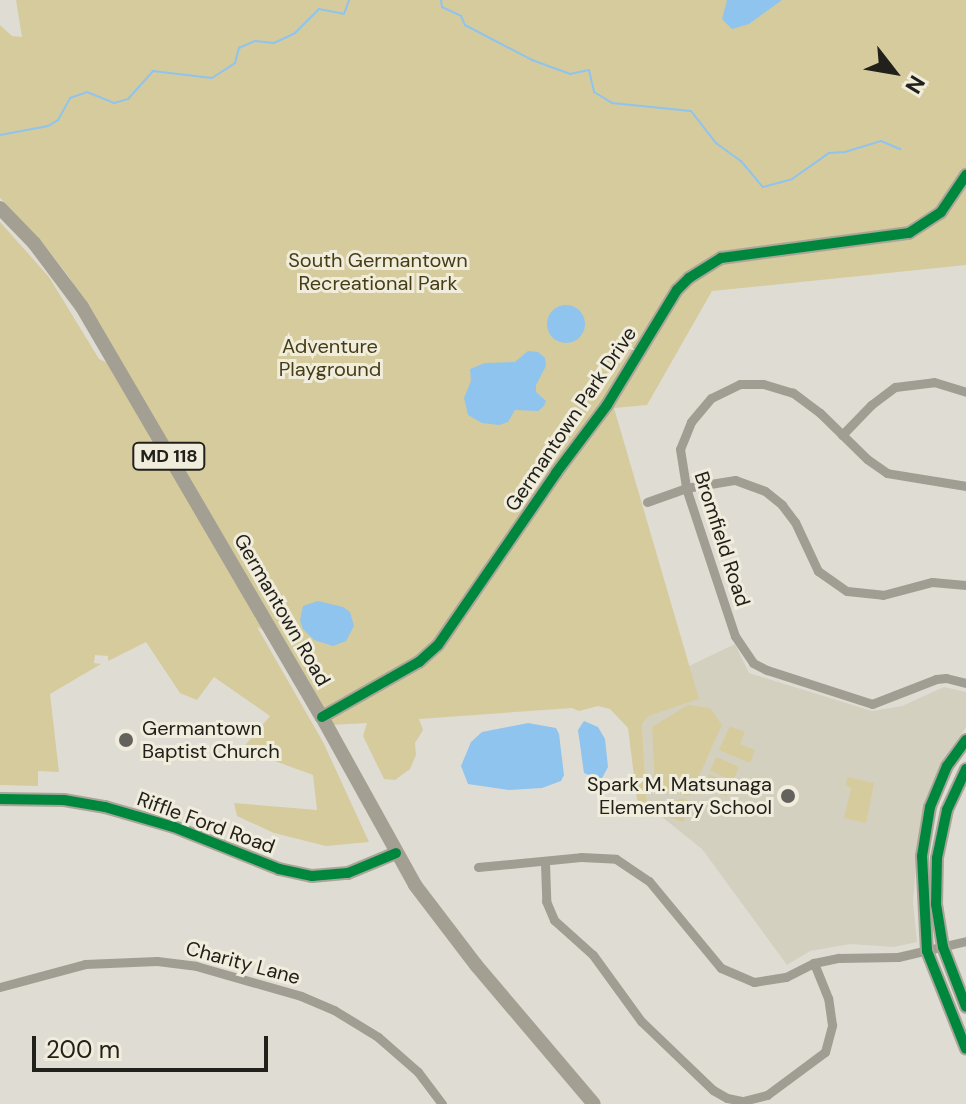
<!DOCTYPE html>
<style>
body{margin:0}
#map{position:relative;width:966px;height:1104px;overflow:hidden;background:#dfdcd4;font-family:"DM Sans",sans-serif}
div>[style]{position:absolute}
.built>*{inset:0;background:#d4d0c0}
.green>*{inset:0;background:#d6cb9d;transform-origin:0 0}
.water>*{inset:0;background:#8ec4ee}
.round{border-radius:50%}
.stream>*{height:2px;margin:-1px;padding:0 1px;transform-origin:1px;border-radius:1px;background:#8ec4ee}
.street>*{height:9px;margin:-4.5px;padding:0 4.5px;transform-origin:4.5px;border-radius:4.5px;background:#a09d92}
.secondary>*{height:14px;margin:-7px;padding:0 7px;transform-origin:7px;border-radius:7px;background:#a9a598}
.primary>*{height:14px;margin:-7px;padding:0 7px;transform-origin:7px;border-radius:7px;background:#a3a093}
.cycleway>*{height:10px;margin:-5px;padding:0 5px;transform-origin:5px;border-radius:5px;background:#00873e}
.dots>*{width:22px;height:22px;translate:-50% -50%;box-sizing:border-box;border:4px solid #f0eddd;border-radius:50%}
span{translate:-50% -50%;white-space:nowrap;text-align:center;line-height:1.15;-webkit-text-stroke:6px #f0eddd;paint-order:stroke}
.shield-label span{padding:2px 6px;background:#f0eddd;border:2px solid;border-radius:6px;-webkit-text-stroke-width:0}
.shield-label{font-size:18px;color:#22201b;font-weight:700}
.park-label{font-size:20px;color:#463d14}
.street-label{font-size:20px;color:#22201b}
.poi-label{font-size:20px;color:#22201b}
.left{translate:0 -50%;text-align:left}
.right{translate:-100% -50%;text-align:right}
.north{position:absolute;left:854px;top:32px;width:80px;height:80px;-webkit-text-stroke:6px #f0eddd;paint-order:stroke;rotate:121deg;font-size:22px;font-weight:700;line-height:32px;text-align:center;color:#22201b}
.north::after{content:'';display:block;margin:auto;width:28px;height:36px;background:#22201b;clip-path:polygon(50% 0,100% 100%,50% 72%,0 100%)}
.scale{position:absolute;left:32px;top:1036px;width:236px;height:36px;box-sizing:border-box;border:4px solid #22201b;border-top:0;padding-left:10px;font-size:24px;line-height:28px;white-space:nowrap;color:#22201b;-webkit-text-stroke:6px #f0eddd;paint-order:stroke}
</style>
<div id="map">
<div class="built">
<div style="clip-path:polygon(735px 644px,749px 673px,872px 711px,902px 706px,944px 687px,966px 692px,966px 727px,942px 763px,919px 830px,913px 902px,917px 942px,894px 947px,850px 944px,810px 951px,787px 965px,702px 849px,647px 805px,642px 724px,649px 716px,698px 699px,689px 666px)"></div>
</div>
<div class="green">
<div style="clip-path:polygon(16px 0,966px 0,966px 265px,712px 291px,647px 405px,614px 408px,699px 699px,649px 716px,642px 724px,647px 805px,637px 800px,628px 728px,610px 709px,598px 706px,579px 711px,572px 708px,419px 719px,423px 730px,415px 743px,416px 755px,410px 769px,395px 780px,384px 779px,363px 736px,367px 723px,331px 725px,268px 632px,257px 627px,323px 742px,369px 842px,326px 846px,274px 833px,237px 816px,234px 803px,317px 810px,313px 775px,242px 749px,270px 716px,214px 677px,197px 700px,180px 693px,146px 642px,108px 661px,108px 656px,95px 655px,94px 663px,101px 664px,50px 694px,59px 772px,38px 771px,38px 786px,0 785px,0 222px,49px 277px,99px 359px,124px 370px,69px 277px,38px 237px,0 198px,0 25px,12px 36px,22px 37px)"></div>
<div style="clip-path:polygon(688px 705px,710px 708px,722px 725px,690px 796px,655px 788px,652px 727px)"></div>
<div style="clip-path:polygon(730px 726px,745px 732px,740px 744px,755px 750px,750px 763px,719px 750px)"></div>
<div style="left:716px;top:757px;width:25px;height:15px;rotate:23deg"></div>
<div style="left:709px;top:774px;width:25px;height:14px;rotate:23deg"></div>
<div style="clip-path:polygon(847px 777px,874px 783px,866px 823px,844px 818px,851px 788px,846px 786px)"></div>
<div style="clip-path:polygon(683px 798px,692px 803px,683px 822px,669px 817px,674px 801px)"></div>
</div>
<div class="water">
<div style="clip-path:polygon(727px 0,782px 0,749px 24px,732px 29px,722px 19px)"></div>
<div class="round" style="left:547px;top:305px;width:38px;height:38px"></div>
<div style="clip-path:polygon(528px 351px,538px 352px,545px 358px,546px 366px,536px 385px,536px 392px,546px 401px,544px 406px,538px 411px,515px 410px,508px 422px,499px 425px,482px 423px,468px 415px,464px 398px,471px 381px,470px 369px,485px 363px,515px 362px)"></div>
<div style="clip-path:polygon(318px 601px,343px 607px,350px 612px,354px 626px,346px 641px,333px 646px,314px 640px,303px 629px,300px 620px,303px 606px)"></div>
<div style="clip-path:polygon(584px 721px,598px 727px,605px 739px,608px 767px,601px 780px,584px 773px,578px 730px)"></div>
<div style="clip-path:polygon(528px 723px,556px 728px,559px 734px,564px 775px,561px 781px,542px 788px,509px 790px,468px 784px,461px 766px,471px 742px,482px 732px)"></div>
</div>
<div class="stream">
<div style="left:441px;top:0;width:7px;rotate:82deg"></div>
<div style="left:442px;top:7px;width:21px;rotate:25deg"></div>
<div style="left:461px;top:16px;width:10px;rotate:66deg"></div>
<div style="left:465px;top:25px;width:76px;rotate:27.6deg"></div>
<div style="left:532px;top:60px;width:40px;rotate:20.2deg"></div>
<div style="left:570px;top:74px;width:19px;rotate:-12deg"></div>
<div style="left:589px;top:70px;width:23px;rotate:77deg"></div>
<div style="left:594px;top:92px;width:21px;rotate:31deg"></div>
<div style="left:612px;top:103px;width:79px;rotate:5.8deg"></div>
<div style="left:691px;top:111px;width:41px;rotate:52deg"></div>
<div style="left:716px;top:143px;width:31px;rotate:36deg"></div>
<div style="left:741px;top:161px;width:34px;rotate:50deg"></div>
<div style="left:763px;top:187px;width:30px;rotate:-15deg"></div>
<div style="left:792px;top:179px;width:45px;rotate:-35.1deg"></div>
<div style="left:829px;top:153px;width:16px;rotate:-4deg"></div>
<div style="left:845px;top:152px;width:38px;rotate:-17deg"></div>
<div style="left:881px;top:141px;width:21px;rotate:23deg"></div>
<div style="left:0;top:135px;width:49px;rotate:-10.6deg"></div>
<div style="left:48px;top:126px;width:12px;rotate:-31deg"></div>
<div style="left:58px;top:120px;width:25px;rotate:-61deg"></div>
<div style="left:70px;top:98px;width:18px;rotate:-19deg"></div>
<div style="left:87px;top:92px;width:29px;rotate:22deg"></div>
<div style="left:114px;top:103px;width:15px;rotate:-16deg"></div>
<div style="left:128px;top:99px;width:38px;rotate:-48deg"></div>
<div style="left:153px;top:71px;width:59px;rotate:6.8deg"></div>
<div style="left:212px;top:78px;width:27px;rotate:-33deg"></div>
<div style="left:235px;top:63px;width:16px;rotate:-75deg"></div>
<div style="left:239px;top:48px;width:17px;rotate:-24deg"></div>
<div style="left:255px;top:41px;width:19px;rotate:6deg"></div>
<div style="left:274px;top:43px;width:23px;rotate:-25deg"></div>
<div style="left:295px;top:33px;width:34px;rotate:-45deg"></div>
<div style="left:319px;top:9px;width:25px;rotate:11deg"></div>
<div style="left:344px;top:14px;width:15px;rotate:-70deg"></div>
</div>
<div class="street">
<div style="left:842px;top:435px;width:42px;rotate:-46deg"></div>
<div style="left:871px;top:405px;width:30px;rotate:-37deg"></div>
<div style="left:895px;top:387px;width:39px;rotate:-7deg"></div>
<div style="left:934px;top:382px;width:34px;rotate:17deg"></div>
<div style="left:966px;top:486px;width:80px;rotate:-170.7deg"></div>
<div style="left:887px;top:473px;width:24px;rotate:-145deg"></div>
<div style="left:867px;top:459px;width:66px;rotate:-135.6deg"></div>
<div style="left:820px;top:413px;width:34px;rotate:-143deg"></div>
<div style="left:793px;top:393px;width:31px;rotate:-163deg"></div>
<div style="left:763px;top:384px;width:23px;rotate:180deg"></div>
<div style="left:740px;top:384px;width:32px;rotate:154deg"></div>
<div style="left:711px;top:398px;width:31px;rotate:130deg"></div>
<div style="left:691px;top:422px;width:29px;rotate:112deg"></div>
<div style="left:680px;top:449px;width:39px;rotate:81deg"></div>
<div style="left:686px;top:488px;width:156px;rotate:71.7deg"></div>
<div style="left:735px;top:636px;width:32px;rotate:56deg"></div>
<div style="left:753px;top:663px;width:16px;rotate:27deg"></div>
<div style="left:767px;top:670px;width:110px;rotate:17.9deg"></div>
<div style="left:872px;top:704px;width:69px;rotate:-21.3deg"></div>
<div style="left:936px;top:679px;width:10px;rotate:-6deg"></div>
<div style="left:946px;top:678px;width:21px;rotate:14deg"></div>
<div style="left:647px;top:502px;width:41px;rotate:-19.7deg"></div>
<div style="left:686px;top:488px;width:50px;rotate:-9.3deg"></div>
<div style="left:735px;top:480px;width:32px;rotate:20deg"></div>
<div style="left:765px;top:491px;width:22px;rotate:39deg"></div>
<div style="left:782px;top:505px;width:21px;rotate:53deg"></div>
<div style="left:795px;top:522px;width:54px;rotate:64.9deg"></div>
<div style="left:818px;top:571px;width:35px;rotate:35deg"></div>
<div style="left:847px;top:591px;width:36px;rotate:6deg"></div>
<div style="left:883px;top:595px;width:51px;rotate:-14.9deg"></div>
<div style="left:932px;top:582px;width:34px;rotate:5deg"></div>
<div style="left:545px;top:863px;width:38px;rotate:88deg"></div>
<div style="left:546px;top:901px;width:21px;rotate:67deg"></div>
<div style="left:554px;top:920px;width:52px;rotate:41.9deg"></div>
<div style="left:593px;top:955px;width:82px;rotate:54deg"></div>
<div style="left:641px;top:1021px;width:100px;rotate:43.8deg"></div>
<div style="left:713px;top:1090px;width:16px;rotate:30deg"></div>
<div style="left:727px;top:1098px;width:16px;rotate:11deg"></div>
<div style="left:743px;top:1101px;width:25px;rotate:-14deg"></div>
<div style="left:767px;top:1095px;width:72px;rotate:-36.6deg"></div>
<div style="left:825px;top:1052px;width:28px;rotate:-75deg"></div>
<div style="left:832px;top:1025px;width:27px;rotate:-98deg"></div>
<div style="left:828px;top:998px;width:38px;rotate:-112deg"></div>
<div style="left:478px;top:867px;width:103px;rotate:-5.5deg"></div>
<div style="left:581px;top:857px;width:35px;rotate:3deg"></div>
<div style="left:616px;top:859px;width:40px;rotate:34deg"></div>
<div style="left:649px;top:881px;width:113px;rotate:50.4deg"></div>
<div style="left:721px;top:968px;width:36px;rotate:23deg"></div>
<div style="left:754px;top:982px;width:32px;rotate:-9deg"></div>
<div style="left:786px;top:977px;width:31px;rotate:-27deg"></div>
<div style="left:814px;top:963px;width:25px;rotate:-12deg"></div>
<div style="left:838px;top:958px;width:60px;rotate:-1deg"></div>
<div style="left:898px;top:957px;width:70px;rotate:-13.2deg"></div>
<div style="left:0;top:987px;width:88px;rotate:-15.1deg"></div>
<div style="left:85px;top:964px;width:72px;rotate:-2.4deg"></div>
<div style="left:157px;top:961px;width:39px;rotate:7deg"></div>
<div style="left:196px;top:966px;width:109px;rotate:15.9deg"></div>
<div style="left:301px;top:996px;width:36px;rotate:23deg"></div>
<div style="left:334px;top:1010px;width:52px;rotate:31.5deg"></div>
<div style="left:378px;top:1037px;width:53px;rotate:41.2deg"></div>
<div style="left:418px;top:1072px;width:40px;rotate:53deg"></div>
</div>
<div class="secondary">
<div style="left:322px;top:717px;width:112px;rotate:-29.6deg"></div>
<div style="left:419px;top:662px;width:25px;rotate:-42deg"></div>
<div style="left:438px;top:645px;width:209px;rotate:-55.5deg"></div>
<div style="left:556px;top:473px;width:85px;rotate:-53.1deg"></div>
<div style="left:607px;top:405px;width:135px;rotate:-58.7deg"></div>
<div style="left:677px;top:290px;width:17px;rotate:-45deg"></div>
<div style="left:689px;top:278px;width:38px;rotate:-32deg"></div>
<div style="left:721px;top:258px;width:190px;rotate:-7.6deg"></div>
<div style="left:909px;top:233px;width:38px;rotate:-33deg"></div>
<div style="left:941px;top:212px;width:45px;rotate:-56deg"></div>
<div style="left:966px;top:740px;width:32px;rotate:126deg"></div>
<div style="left:947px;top:766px;width:44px;rotate:112.5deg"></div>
<div style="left:930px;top:807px;width:50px;rotate:99.3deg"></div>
<div style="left:922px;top:856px;width:95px;rotate:87deg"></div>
<div style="left:927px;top:951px;width:105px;rotate:68.3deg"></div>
<div style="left:966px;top:769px;width:45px;rotate:114.9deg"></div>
<div style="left:947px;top:810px;width:49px;rotate:101.8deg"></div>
<div style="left:937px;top:858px;width:46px;rotate:91.2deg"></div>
<div style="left:936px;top:904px;width:44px;rotate:80.8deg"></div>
<div style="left:943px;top:947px;width:64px;rotate:69deg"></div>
<div style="left:0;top:799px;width:64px;rotate:0.9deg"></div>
<div style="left:64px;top:800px;width:42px;rotate:9.7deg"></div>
<div style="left:105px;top:807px;width:72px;rotate:16.2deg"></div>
<div style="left:174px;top:827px;width:113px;rotate:21.8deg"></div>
<div style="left:279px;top:869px;width:34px;rotate:12deg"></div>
<div style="left:312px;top:876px;width:36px;rotate:-5deg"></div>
<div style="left:348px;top:873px;width:52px;rotate:-22.6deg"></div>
</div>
<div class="primary">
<div style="left:0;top:208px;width:49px;rotate:45.8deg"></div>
<div style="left:34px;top:243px;width:80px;rotate:53.1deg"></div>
<div style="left:82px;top:307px;width:475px;rotate:59.7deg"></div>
<div style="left:322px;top:717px;width:192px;rotate:61deg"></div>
<div style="left:415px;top:885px;width:101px;rotate:52.7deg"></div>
<div style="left:476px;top:965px;width:182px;rotate:49.7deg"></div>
</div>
<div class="cycleway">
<div style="left:322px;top:717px;width:112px;rotate:-29.6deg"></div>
<div style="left:419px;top:662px;width:25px;rotate:-42deg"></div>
<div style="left:438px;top:645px;width:209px;rotate:-55.5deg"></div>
<div style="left:556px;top:473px;width:85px;rotate:-53.1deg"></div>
<div style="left:607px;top:405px;width:135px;rotate:-58.7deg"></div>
<div style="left:677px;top:290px;width:17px;rotate:-45deg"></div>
<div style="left:689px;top:278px;width:38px;rotate:-32deg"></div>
<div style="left:721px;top:258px;width:190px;rotate:-7.6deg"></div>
<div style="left:909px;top:233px;width:38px;rotate:-33deg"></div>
<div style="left:941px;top:212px;width:45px;rotate:-56deg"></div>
<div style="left:966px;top:740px;width:32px;rotate:126deg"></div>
<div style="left:947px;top:766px;width:44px;rotate:112.5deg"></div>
<div style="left:930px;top:807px;width:50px;rotate:99.3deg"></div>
<div style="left:922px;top:856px;width:95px;rotate:87deg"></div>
<div style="left:927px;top:951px;width:105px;rotate:68.3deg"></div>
<div style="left:966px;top:769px;width:45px;rotate:114.9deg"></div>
<div style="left:947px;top:810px;width:49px;rotate:101.8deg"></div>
<div style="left:937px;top:858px;width:46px;rotate:91.2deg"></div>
<div style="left:936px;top:904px;width:44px;rotate:80.8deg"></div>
<div style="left:943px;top:947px;width:64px;rotate:69deg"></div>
<div style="left:0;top:799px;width:64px;rotate:0.9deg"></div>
<div style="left:64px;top:800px;width:42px;rotate:9.7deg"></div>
<div style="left:105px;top:807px;width:72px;rotate:16.2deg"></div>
<div style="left:174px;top:827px;width:113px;rotate:21.8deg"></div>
<div style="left:279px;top:869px;width:34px;rotate:12deg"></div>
<div style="left:312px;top:876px;width:36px;rotate:-5deg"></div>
<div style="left:348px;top:873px;width:52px;rotate:-22.6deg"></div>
</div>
<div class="dots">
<div style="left:126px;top:740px;background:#64625c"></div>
<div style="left:788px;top:796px;background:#64625c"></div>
</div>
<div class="shield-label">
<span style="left:169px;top:456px">MD 118</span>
</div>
<div class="park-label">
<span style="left:378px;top:272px">South Germantown<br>Recreational Park</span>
<span style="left:330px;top:358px">Adventure<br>Playground</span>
</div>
<div class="street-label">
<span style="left:571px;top:419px;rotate:-56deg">Germantown Park Drive</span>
<span style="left:722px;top:539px;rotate:72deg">Bromfield Road</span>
<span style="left:282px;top:610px;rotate:60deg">Germantown Road</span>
<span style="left:206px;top:823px;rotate:20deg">Riffle Ford Road</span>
<span style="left:243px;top:963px;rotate:15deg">Charity Lane</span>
</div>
<div class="poi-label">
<span class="left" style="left:142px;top:740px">Germantown<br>Baptist Church</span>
<span class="right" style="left:772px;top:796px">Spark M. Matsunaga<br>Elementary School</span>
</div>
<div class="north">N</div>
<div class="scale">200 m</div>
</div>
